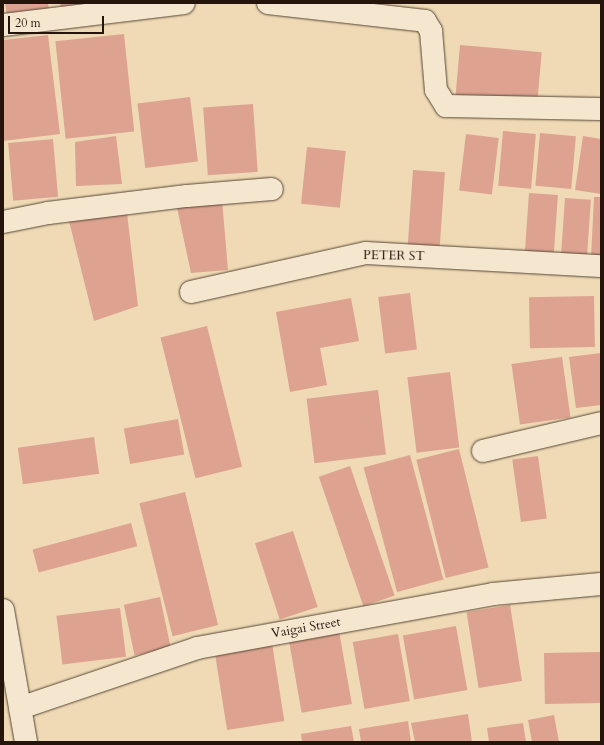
<!DOCTYPE html>
<style>
body{margin:0}
#map{position:relative;width:604px;height:745px;overflow:hidden;background:#efdab5;font-family:Cardo,serif}
div>[style]{position:absolute}
.building>*{inset:0;background:#dda390;transform-origin:0 0}
.roads{filter:drop-shadow(0 0 1px #574636) drop-shadow(0 0 1px #574636)}
.minor>*{height:22px;margin:-11px;padding:0 11px;transform-origin:11px;border-radius:11px;background:#f5e7cf}
.tertiary>*{height:22px;margin:-11px;padding:0 11px;transform-origin:11px;border-radius:11px;background:#f5e7cf}
span{translate:-50% -50%;white-space:nowrap;text-align:center;line-height:1.15;-webkit-text-stroke:3px #f5e7cf;paint-order:stroke}
.street-label{font-size:13px;color:#24140c}
.frame{position:absolute;inset:0;border:4px solid #24140c;pointer-events:none}
.scale{position:absolute;left:8px;top:16px;width:96px;height:18px;box-sizing:border-box;border:2px solid #24140c;border-top:0;padding-left:5px;font-size:12px;line-height:14px;white-space:nowrap;color:#24140c;-webkit-text-stroke:3px #f5e7cf;paint-order:stroke}
</style>
<div id="map">
<div class="building">
<div style="clip-path:polygon(5px 3px,48px 3px,49px 9px,7px 15px)"></div>
<div style="clip-path:polygon(60px 3px,102px 3px,61px 9px)"></div>
<div style="left:124px;top:34px;width:98px;height:69px;rotate:84deg"></div>
<div style="clip-path:polygon(48px 35px,60px 134px,3px 141px,3px 40px)"></div>
<div style="left:460px;top:45px;width:82px;height:54px;rotate:5deg"></div>
<div style="left:190px;top:97px;width:65px;height:53px;rotate:83deg"></div>
<div style="left:253px;top:104px;width:68px;height:50px;rotate:86deg"></div>
<div style="left:503px;top:131px;width:33px;height:55px;rotate:5deg"></div>
<div style="left:540px;top:133px;width:36px;height:53px;rotate:5deg"></div>
<div style="left:466px;top:134px;width:33px;height:57px;rotate:7deg"></div>
<div style="clip-path:polygon(116px 136px,122px 184px,76px 186px,75px 142px)"></div>
<div style="clip-path:polygon(583px 136px,601px 139px,601px 194px,575px 190px)"></div>
<div style="left:53px;top:139px;width:58px;height:45px;rotate:85deg"></div>
<div style="left:307px;top:147px;width:39px;height:57px;rotate:6deg"></div>
<div style="left:413px;top:170px;width:32px;height:82px;rotate:4deg"></div>
<div style="left:529px;top:193px;width:29px;height:63px;rotate:4deg"></div>
<div style="clip-path:polygon(594px 197px,601px 197px,601px 259px,591px 258px)"></div>
<div style="left:565px;top:198px;width:26px;height:56px;rotate:4deg"></div>
<div style="clip-path:polygon(222px 200px,228px 270px,191px 273px,176px 203px)"></div>
<div style="clip-path:polygon(127px 213px,138px 306px,94px 321px,68px 217px)"></div>
<div style="left:410px;top:293px;width:57px;height:32px;rotate:83deg"></div>
<div style="left:594px;top:296px;width:51px;height:65px;rotate:89deg"></div>
<div style="clip-path:polygon(351px 298px,359px 341px,320px 348px,327px 385px,290px 392px,276px 312px)"></div>
<div style="left:207px;top:326px;width:145px;height:48px;rotate:76deg"></div>
<div style="clip-path:polygon(601px 353px,601px 405px,576px 408px,569px 357px)"></div>
<div style="left:562px;top:357px;width:61px;height:51px;rotate:82deg"></div>
<div style="left:450px;top:372px;width:76px;height:43px;rotate:83deg"></div>
<div style="left:378px;top:390px;width:65px;height:72px;rotate:83deg"></div>
<div style="left:178px;top:419px;width:36px;height:55px;rotate:80deg"></div>
<div style="left:94px;top:437px;width:37px;height:77px;rotate:82deg"></div>
<div style="left:459px;top:449px;width:122px;height:44px;rotate:76deg"></div>
<div style="left:410px;top:455px;width:129px;height:48px;rotate:75deg"></div>
<div style="left:538px;top:456px;width:63px;height:26px;rotate:82deg"></div>
<div style="left:350px;top:466px;width:137px;height:33px;rotate:71deg"></div>
<div style="left:185px;top:492px;width:137px;height:47px;rotate:76deg"></div>
<div style="left:131px;top:523px;width:24px;height:102px;rotate:75deg"></div>
<div style="left:293px;top:531px;width:80px;height:40px;rotate:72deg"></div>
<div style="left:160px;top:597px;width:52px;height:37px;rotate:78deg"></div>
<div style="left:510px;top:605px;width:77px;height:44px;rotate:81deg"></div>
<div style="left:120px;top:608px;width:49px;height:64px;rotate:83deg"></div>
<div style="left:456px;top:626px;width:65px;height:54px;rotate:80deg"></div>
<div style="left:339px;top:631px;width:74px;height:51px;rotate:80deg"></div>
<div style="left:398px;top:634px;width:68px;height:46px;rotate:80deg"></div>
<div style="left:272px;top:643px;width:79px;height:58px;rotate:81deg"></div>
<div style="left:600px;top:652px;width:51px;height:56px;rotate:89deg"></div>
<div style="clip-path:polygon(468px 714px,472px 742px,415px 742px,411px 723px)"></div>
<div style="clip-path:polygon(554px 715px,559px 742px,532px 742px,528px 720px)"></div>
<div style="clip-path:polygon(408px 721px,411px 742px,361px 742px,359px 729px)"></div>
<div style="clip-path:polygon(523px 723px,526px 742px,489px 742px,487px 728px)"></div>
<div style="clip-path:polygon(351px 726px,354px 742px,302px 742px,301px 734px)"></div>
</div>
<div class="roads">
<div class="minor">
<div style="left:268px;top:3px;width:158px;rotate:6.5deg"></div>
<div style="left:425px;top:21px;width:12px;rotate:59deg"></div>
<div style="left:431px;top:31px;width:59px;rotate:85.2deg"></div>
<div style="left:436px;top:90px;width:19px;rotate:58deg"></div>
<div style="left:446px;top:106px;width:155px;rotate:1.1deg"></div>
<div style="left:3px;top:25px;width:182px;rotate:-6.9deg"></div>
<div style="left:3px;top:222px;width:46px;rotate:-11.3deg"></div>
<div style="left:48px;top:213px;width:140px;rotate:-7deg"></div>
<div style="left:187px;top:196px;width:85px;rotate:-4.7deg"></div>
<div style="left:191px;top:292px;width:179px;rotate:-12.6deg"></div>
<div style="left:366px;top:253px;width:235px;rotate:3.2deg"></div>
<div style="left:483px;top:451px;width:121px;rotate:-13.3deg"></div>
<div style="left:20px;top:708px;width:187px;rotate:-18.7deg"></div>
<div style="left:197px;top:648px;width:301px;rotate:-10.3deg"></div>
<div style="left:493px;top:594px;width:108px;rotate:-5.3deg"></div>
</div>
<div class="tertiary">
<div style="left:3px;top:610px;width:134px;rotate:80.1deg"></div>
</div>
</div>
<div class="street-label">
<span style="left:394px;top:256px;rotate:1deg">PETER ST</span>
<span style="left:306px;top:628px;rotate:-10deg">Vaigai Street</span>
</div>
<div class="frame"></div>
<div class="scale">20 m</div>
</div>
